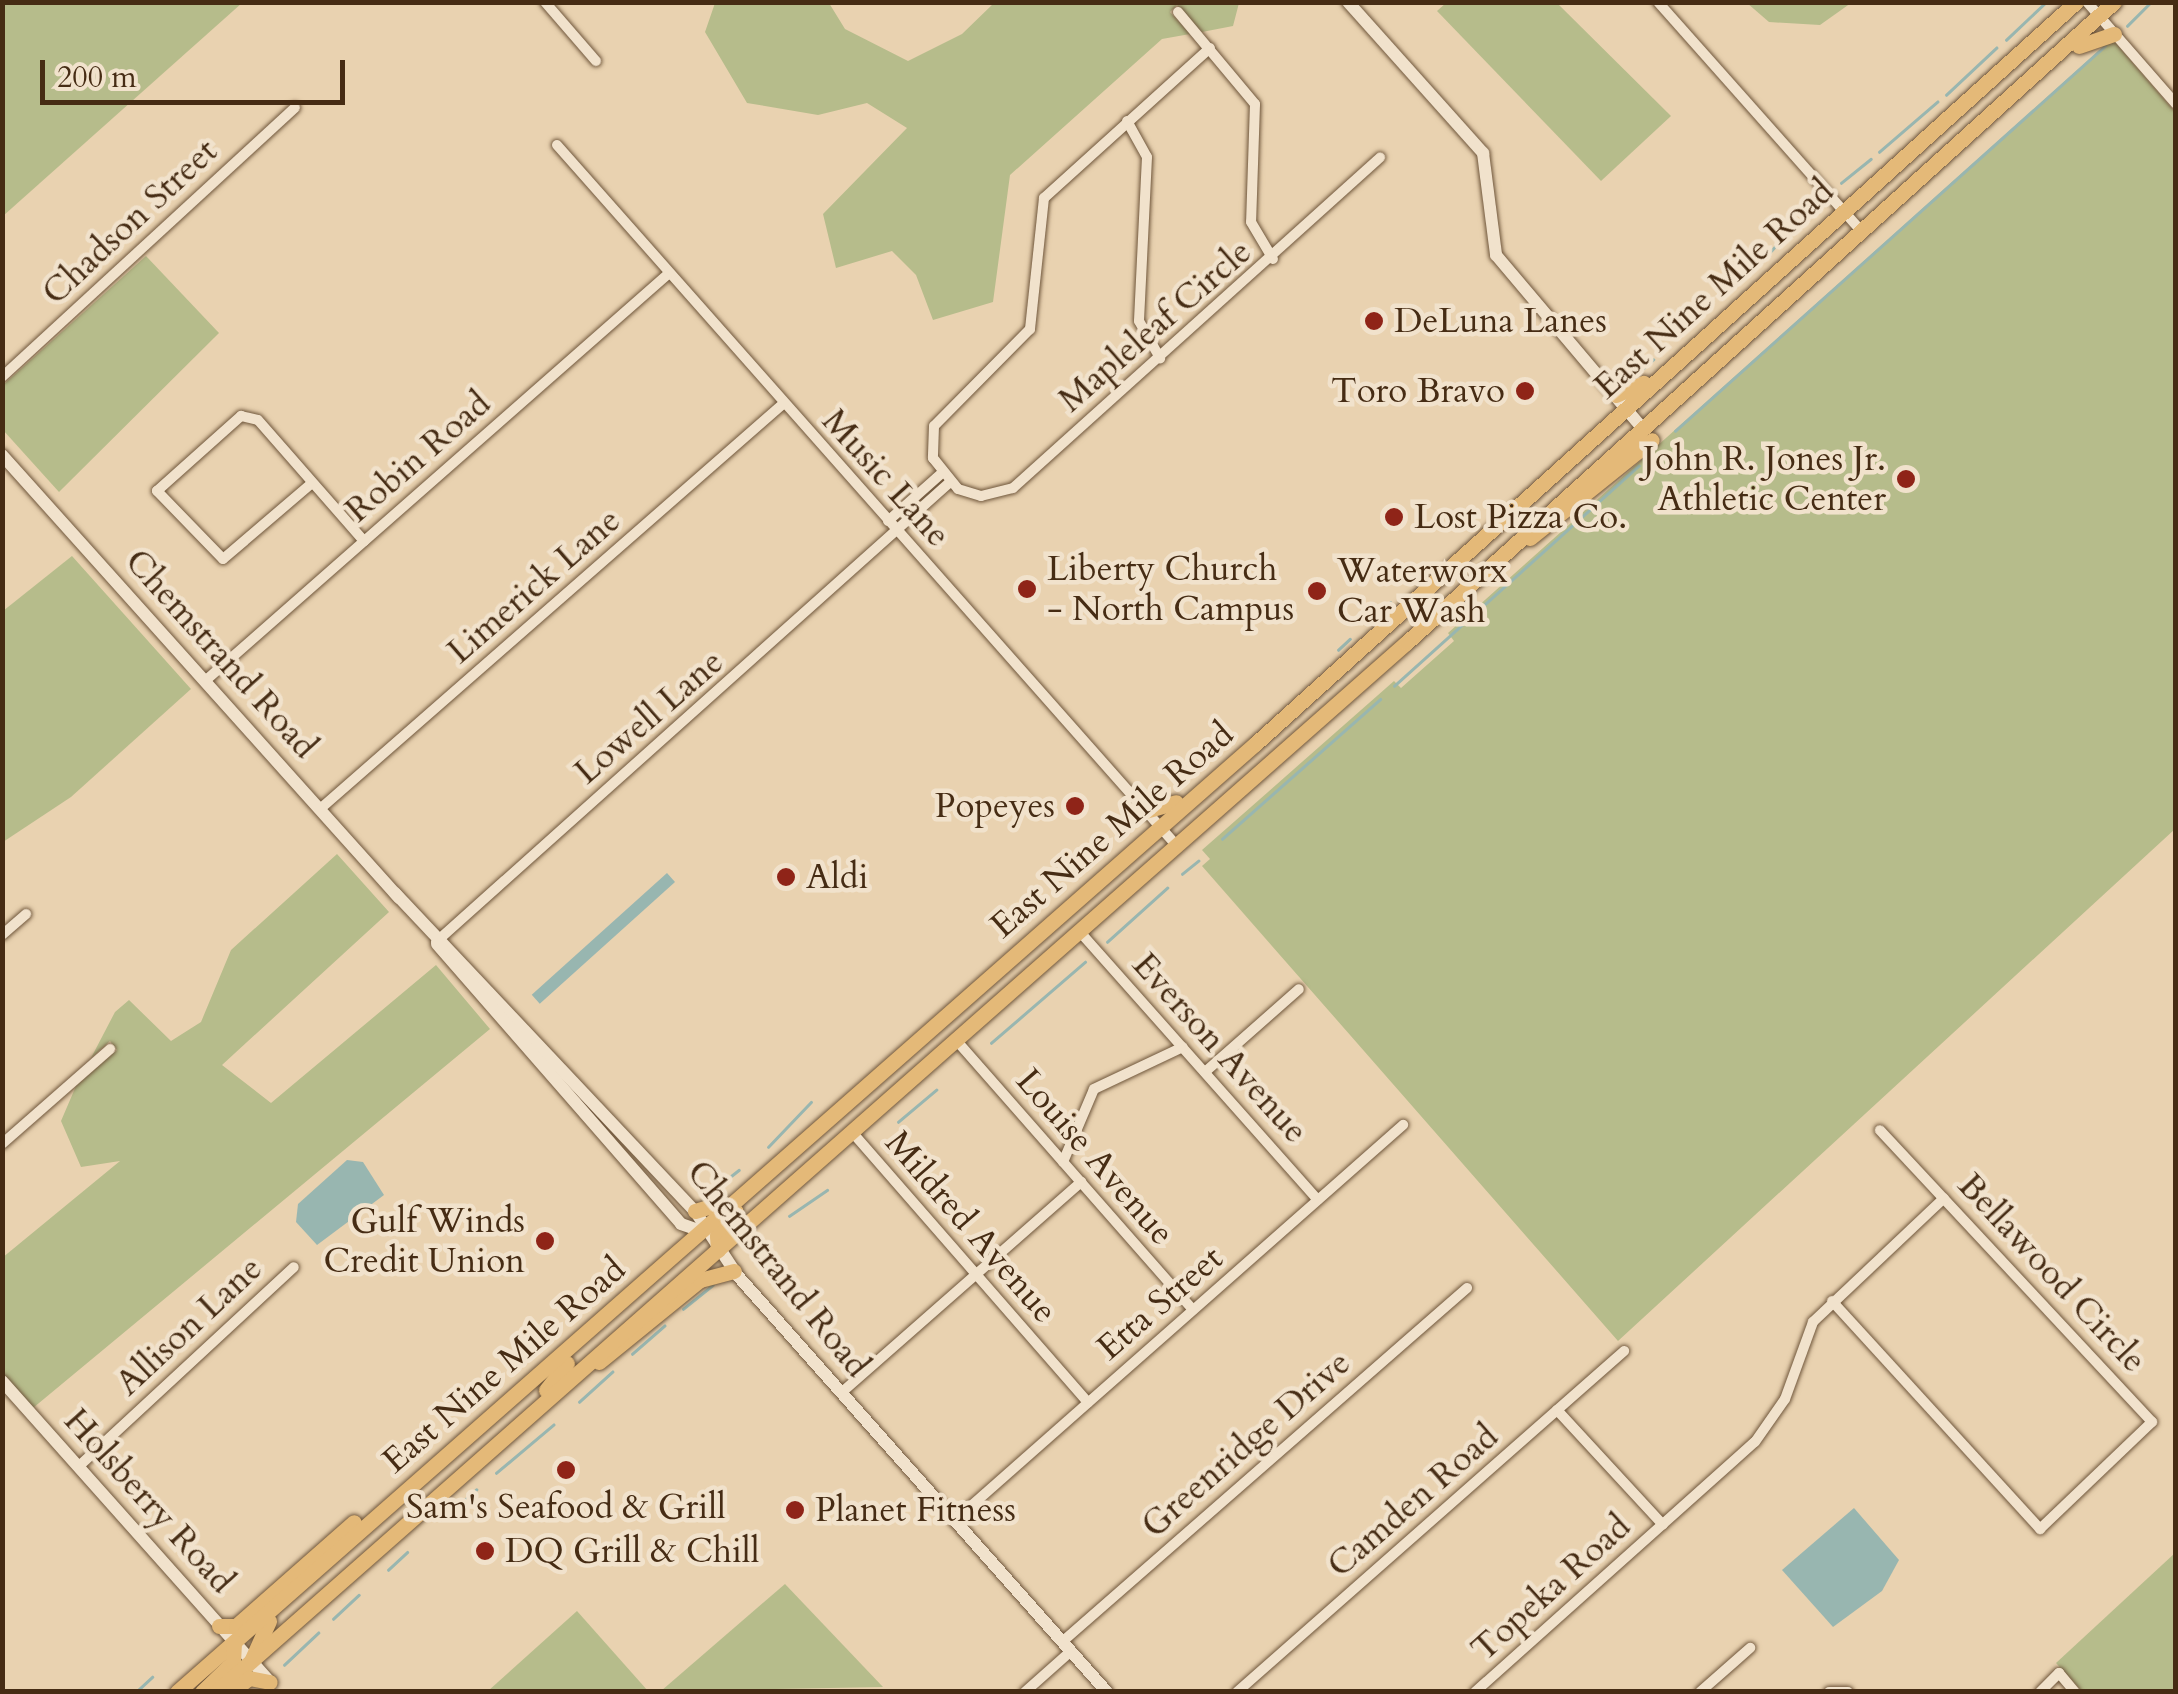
<!DOCTYPE html>
<style>
body{margin:0}
#map{position:relative;width:2178px;height:1694px;overflow:hidden;background:#e9d2b0;font-family:Cardo,serif}
div>[style]{position:absolute}
.green>*{inset:0;background:#b6bc8b}
.water>*{inset:0;background:#98b6b0;transform-origin:0 0}
.stream>*{height:2.5px;margin:-1.25px;padding:0 1.25px;transform-origin:1.25px;border-radius:1.25px;background:#98b6b0}
.roads{filter:drop-shadow(0 0 2px #6f563b) drop-shadow(0 0 2px #6f563b)}
.minor>*{height:10px;margin:-5px;padding:0 5px;transform-origin:5px;border-radius:5px;background:#f1e2cc}
.tertiary>*{height:12px;margin:-6px;padding:0 6px;transform-origin:6px;border-radius:6px;background:#f1e2cc}
.primary>*{height:15px;margin:-7.5px;padding:0 7.5px;transform-origin:7.5px;border-radius:7.5px;background:#e4b978}
.dots>*{width:28px;height:28px;translate:-50% -50%;box-sizing:border-box;border:5px solid #f1e2cc;border-radius:50%}
span{translate:-50% -50%;white-space:nowrap;text-align:center;line-height:1.15;-webkit-text-stroke:9px #f1e2cc;paint-order:stroke}
.street-label{font-size:35px;color:#462c14}
.poi-label{font-size:35px;color:#462c14}
.left{translate:0 -50%;text-align:left}
.right{translate:-100% -50%;text-align:right}
.frame{position:absolute;inset:0;border:5px solid #462c14;pointer-events:none}
.scale{position:absolute;left:40px;top:60px;width:305px;height:45px;box-sizing:border-box;border:5px solid #462c14;border-top:0;padding-left:12px;font-size:30px;line-height:35px;white-space:nowrap;color:#462c14;-webkit-text-stroke:8px #f1e2cc;paint-order:stroke}
</style>
<div id="map">
<div class="green">
<div style="clip-path:polygon(3px 2px,242px 2px,242px 3px,3px 216px)"></div>
<div style="clip-path:polygon(715px 3px,829px 3px,845px 29px,908px 61px,962px 34px,994px 3px,1239px 3px,1233px 26px,1202px 32px,1177px 5px,1170px 12px,1190px 34px,1162px 39px,1010px 175px,993px 302px,933px 320px,916px 275px,892px 251px,836px 268px,823px 214px,907px 128px,867px 103px,818px 115px,747px 103px,705px 32px)"></div>
<div style="clip-path:polygon(1446px 3px,1557px 3px,1671px 116px,1601px 181px,1437px 11px)"></div>
<div style="clip-path:polygon(1747px 3px,1851px 3px,1820px 25px,1769px 22px)"></div>
<div style="clip-path:polygon(2112px 39px,2175px 112px,2175px 829px,1618px 1341px,1202px 866px,1210px 859px,1202px 850px,1394px 681px,1401px 688px,1454px 641px,1448px 633px)"></div>
<div style="clip-path:polygon(146px 256px,219px 333px,59px 492px,3px 430px,3px 385px)"></div>
<div style="clip-path:polygon(72px 556px,191px 689px,71px 797px,3px 842px,3px 611px)"></div>
<div style="clip-path:polygon(337px 854px,389px 912px,222px 1065px,271px 1103px,436px 965px,490px 1029px,33px 1408px,3px 1373px,2px 1258px,120px 1161px,81px 1167px,61px 1121px,76px 1086px,117px 1050px,110px 1041px,91px 1058px,115px 1012px,129px 1000px,171px 1041px,201px 1022px,231px 950px)"></div>
<div style="clip-path:polygon(2175px 1553px,2175px 1691px,2082px 1691px,2056px 1663px)"></div>
<div style="clip-path:polygon(785px 1584px,883px 1687px,661px 1691px)"></div>
<div style="clip-path:polygon(577px 1611px,648px 1691px,488px 1691px)"></div>
</div>
<div class="water">
<div style="left:667px;top:873px;width:12px;height:182px;rotate:48deg"></div>
<div style="clip-path:polygon(347px 1160px,363px 1162px,384px 1195px,317px 1245px,296px 1222px,298px 1204px)"></div>
<div style="clip-path:polygon(1854px 1508px,1899px 1560px,1882px 1591px,1833px 1627px,1782px 1570px)"></div>
</div>
<div class="stream">
<div style="left:2127px;top:26px;width:34px;rotate:-45deg"></div>
<div style="left:2006px;top:40px;width:55px;rotate:-43.5deg"></div>
<div style="left:1946px;top:95px;width:69px;rotate:-43.2deg"></div>
<div style="left:1879px;top:152px;width:77px;rotate:-40.8deg"></div>
<div style="left:1841px;top:183px;width:38px;rotate:-39deg"></div>
<div style="left:1761px;top:262px;width:55px;rotate:-47.9deg"></div>
<div style="left:1731px;top:289px;width:23px;rotate:-43deg"></div>
<div style="left:1632px;top:378px;width:28px;rotate:-41deg"></div>
<div style="left:1675px;top:431px;width:577px;rotate:-41.84deg"></div>
<div style="left:1370px;top:622px;width:28px;rotate:-44deg"></div>
<div style="left:1338px;top:650px;width:16px;rotate:-43deg"></div>
<div style="left:1394px;top:686px;width:329px;rotate:-42deg"></div>
<div style="left:1222px;top:839px;width:211px;rotate:-41.5deg"></div>
<div style="left:1182px;top:874px;width:21px;rotate:-39deg"></div>
<div style="left:1107px;top:942px;width:81px;rotate:-42deg"></div>
<div style="left:991px;top:1043px;width:124px;rotate:-40.8deg"></div>
<div style="left:898px;top:1122px;width:50px;rotate:-40.1deg"></div>
<div style="left:768px;top:1147px;width:62px;rotate:-46.3deg"></div>
<div style="left:726px;top:1180px;width:16px;rotate:-38deg"></div>
<div style="left:789px;top:1216px;width:46px;rotate:-34.4deg"></div>
<div style="left:683px;top:1309px;width:38px;rotate:-39deg"></div>
<div style="left:632px;top:1354px;width:43px;rotate:-41.2deg"></div>
<div style="left:579px;top:1402px;width:45px;rotate:-42.3deg"></div>
<div style="left:496px;top:1473px;width:75px;rotate:-40.1deg"></div>
<div style="left:448px;top:1515px;width:38px;rotate:-42deg"></div>
<div style="left:388px;top:1570px;width:26px;rotate:-43deg"></div>
<div style="left:333px;top:1619px;width:35px;rotate:-43deg"></div>
<div style="left:284px;top:1665px;width:47px;rotate:-43.3deg"></div>
<div style="left:136px;top:1692px;width:22px;rotate:-43deg"></div>
<div style="left:254px;top:1692px;width:3px"></div>
</div>
<div class="roads">
<div class="minor">
<div style="left:545px;top:2px;width:78px;rotate:49.2deg"></div>
<div style="left:1658px;top:2px;width:306px;rotate:48.4deg"></div>
<div style="left:2087px;top:2px;width:135px;rotate:48.9deg"></div>
<div style="left:1178px;top:12px;width:120px;rotate:50.1deg"></div>
<div style="left:1255px;top:104px;width:118px;rotate:91.9deg"></div>
<div style="left:1251px;top:222px;width:43px;rotate:59.3deg"></div>
<div style="left:1210px;top:48px;width:224px;rotate:137.9deg"></div>
<div style="left:1044px;top:198px;width:132px;rotate:96.1deg"></div>
<div style="left:1030px;top:329px;width:136px;rotate:134.7deg"></div>
<div style="left:934px;top:426px;width:32px;rotate:92deg"></div>
<div style="left:933px;top:458px;width:40px;rotate:51deg"></div>
<div style="left:958px;top:489px;width:24px;rotate:17deg"></div>
<div style="left:981px;top:496px;width:33px;rotate:-14deg"></div>
<div style="left:1013px;top:488px;width:494px;rotate:-42deg"></div>
<div style="left:1127px;top:121px;width:41px;rotate:60.9deg"></div>
<div style="left:1147px;top:157px;width:164px;rotate:92.8deg"></div>
<div style="left:1139px;top:321px;width:43px;rotate:60.4deg"></div>
<div style="left:557px;top:145px;width:936px;rotate:48.51deg"></div>
<div style="left:2px;top:377px;width:398px;rotate:-42.6deg"></div>
<div style="left:312px;top:483px;width:117px;rotate:139.5deg"></div>
<div style="left:223px;top:559px;width:95px;rotate:-134.1deg"></div>
<div style="left:157px;top:491px;width:113px;rotate:-41.8deg"></div>
<div style="left:241px;top:416px;width:17px;rotate:13deg"></div>
<div style="left:258px;top:420px;width:161px;rotate:48.8deg"></div>
<div style="left:888px;top:521px;width:71px;rotate:-41.6deg"></div>
<div style="left:205px;top:681px;width:615px;rotate:-41.31deg"></div>
<div style="left:320px;top:809px;width:615px;rotate:-41.18deg"></div>
<div style="left:1080px;top:932px;width:358px;rotate:48.4deg"></div>
<div style="left:2px;top:935px;width:32px;rotate:-41deg"></div>
<div style="left:436px;top:942px;width:688px;rotate:-41.82deg"></div>
<div style="left:956px;top:1040px;width:359px;rotate:48.7deg"></div>
<div style="left:1205px;top:1072px;width:125px;rotate:-41.4deg"></div>
<div style="left:852px;top:1132px;width:359px;rotate:48.9deg"></div>
<div style="left:2px;top:1144px;width:144px;rotate:-41.3deg"></div>
<div style="left:1063px;top:1162px;width:79px;rotate:-67deg"></div>
<div style="left:1094px;top:1089px;width:98px;rotate:-25.3deg"></div>
<div style="left:1832px;top:1301px;width:309px;rotate:47.6deg"></div>
<div style="left:2040px;top:1529px;width:155px;rotate:-43.7deg"></div>
<div style="left:2152px;top:1422px;width:399px;rotate:-133deg"></div>
<div style="left:841px;top:1393px;width:320px;rotate:-41.3deg"></div>
<div style="left:1557px;top:1410px;width:156px;rotate:47.3deg"></div>
<div style="left:78px;top:1467px;width:294px;rotate:-42.8deg"></div>
<div style="left:954px;top:1521px;width:599px;rotate:-41.41deg"></div>
<div style="left:1062px;top:1642px;width:538px;rotate:-41.16deg"></div>
<div style="left:1025px;top:1692px;width:62px;rotate:-41.7deg"></div>
<div style="left:1237px;top:1692px;width:516px;rotate:-41.38deg"></div>
<div style="left:1475px;top:1692px;width:375px;rotate:-41.8deg"></div>
<div style="left:1755px;top:1442px;width:52px;rotate:-55.1deg"></div>
<div style="left:1785px;top:1399px;width:82px;rotate:-70deg"></div>
<div style="left:1813px;top:1322px;width:180px;rotate:-43.4deg"></div>
<div style="left:1700px;top:1692px;width:67px;rotate:-41.3deg"></div>
<div style="left:1829px;top:1692px;width:19px"></div>
<div style="left:2040px;top:1692px;width:27px;rotate:-45deg"></div>
<div style="left:2059px;top:1673px;width:25px;rotate:50deg"></div>
</div>
<div class="tertiary">
<div style="left:1348px;top:2px;width:203px;rotate:48.2deg"></div>
<div style="left:1483px;top:153px;width:103px;rotate:82.7deg"></div>
<div style="left:1496px;top:255px;width:228px;rotate:49.8deg"></div>
<div style="left:2px;top:455px;width:595px;rotate:48.13deg"></div>
<div style="left:395px;top:893px;width:437px;rotate:46.7deg"></div>
<div style="left:695px;top:1211px;width:77px;rotate:56.7deg"></div>
<div style="left:737px;top:1275px;width:557px;rotate:48.42deg"></div>
<div style="left:437px;top:944px;width:371px;rotate:48.9deg"></div>
<div style="left:681px;top:1224px;width:21px;rotate:19deg"></div>
<div style="left:2px;top:1381px;width:403px;rotate:48.3deg"></div>
</div>
<div class="primary">
<div style="left:2079px;top:46px;width:37px;rotate:-19deg"></div>
<div style="left:1616px;top:395px;width:30px;rotate:-24deg"></div>
<div style="left:1530px;top:538px;width:156px;rotate:-38.8deg"></div>
<div style="left:1145px;top:811px;width:32px;rotate:-16deg"></div>
<div style="left:695px;top:1211px;width:27px;rotate:-17deg"></div>
<div style="left:718px;top:1250px;width:14px;rotate:-94deg"></div>
<div style="left:717px;top:1236px;width:31px;rotate:-53deg"></div>
<div style="left:599px;top:1362px;width:130px;rotate:-39.1deg"></div>
<div style="left:700px;top:1280px;width:35px;rotate:-15deg"></div>
<div style="left:546px;top:1390px;width:34px;rotate:-52deg"></div>
<div style="left:219px;top:1626px;width:17px"></div>
<div style="left:236px;top:1626px;width:157px;rotate:-41.4deg"></div>
<div style="left:251px;top:1661px;width:44px;rotate:-65.8deg"></div>
<div style="left:177px;top:1692px;width:1436px;rotate:-41.33deg"></div>
<div style="left:1255px;top:744px;width:1107px;rotate:-42.11deg"></div>
<div style="left:202px;top:1692px;width:43px;rotate:-44.1deg"></div>
<div style="left:233px;top:1662px;width:20px;rotate:-87deg"></div>
<div style="left:216px;top:1692px;width:1586px;rotate:-41.4deg"></div>
<div style="left:1406px;top:643px;width:955px;rotate:-42.16deg"></div>
<div style="left:231px;top:1692px;width:23px;rotate:-38deg"></div>
<div style="left:249px;top:1678px;width:21px;rotate:11deg"></div>
</div>
</div>
<div class="dots">
<div style="left:1374px;top:321px;background:#8f2418"></div>
<div style="left:1525px;top:391px;background:#8f2418"></div>
<div style="left:1906px;top:479px;background:#8f2418"></div>
<div style="left:1394px;top:517px;background:#8f2418"></div>
<div style="left:1027px;top:589px;background:#8f2418"></div>
<div style="left:1317px;top:591px;background:#8f2418"></div>
<div style="left:1075px;top:806px;background:#8f2418"></div>
<div style="left:786px;top:877px;background:#8f2418"></div>
<div style="left:545px;top:1241px;background:#8f2418"></div>
<div style="left:566px;top:1470px;background:#8f2418"></div>
<div style="left:795px;top:1510px;background:#8f2418"></div>
<div style="left:485px;top:1551px;background:#8f2418"></div>
</div>
<div class="street-label">
<span style="left:130px;top:222px;rotate:-43deg">Chadson Street</span>
<span style="left:1714px;top:289px;rotate:-42deg">East Nine Mile Road</span>
<span style="left:1155px;top:326px;rotate:-41deg">Mapleleaf Circle</span>
<span style="left:418px;top:457px;rotate:-41deg">Robin Road</span>
<span style="left:886px;top:478px;rotate:48deg">Music Lane</span>
<span style="left:534px;top:586px;rotate:-41deg">Limerick Lane</span>
<span style="left:221px;top:654px;rotate:48deg">Chemstrand Road</span>
<span style="left:649px;top:717px;rotate:-41deg">Lowell Lane</span>
<span style="left:1112px;top:830px;rotate:-41deg">East Nine Mile Road</span>
<span style="left:1220px;top:1048px;rotate:48deg">Everson Avenue</span>
<span style="left:1095px;top:1157px;rotate:49deg">Louise Avenue</span>
<span style="left:971px;top:1227px;rotate:49deg">Mildred Avenue</span>
<span style="left:778px;top:1269px;rotate:51deg">Chemstrand Road</span>
<span style="left:2052px;top:1273px;rotate:47deg">Bellawood Circle</span>
<span style="left:1160px;top:1303px;rotate:-41deg">Etta Street</span>
<span style="left:189px;top:1326px;rotate:-43deg">Allison Lane</span>
<span style="left:504px;top:1365px;rotate:-41deg">East Nine Mile Road</span>
<span style="left:1246px;top:1444px;rotate:-41deg">Greenridge Drive</span>
<span style="left:149px;top:1501px;rotate:48deg">Holsberry Road</span>
<span style="left:1413px;top:1501px;rotate:-41deg">Camden Road</span>
<span style="left:1551px;top:1588px;rotate:-42deg">Topeka Road</span>
</div>
<div class="poi-label">
<span class="left" style="left:1394px;top:321px">DeLuna Lanes</span>
<span class="right" style="left:1505px;top:391px">Toro Bravo</span>
<span class="right" style="left:1886px;top:479px">John R. Jones Jr.<br>Athletic Center</span>
<span class="left" style="left:1414px;top:517px">Lost Pizza Co.</span>
<span class="left" style="left:1047px;top:589px">Liberty Church<br>- North Campus</span>
<span class="left" style="left:1337px;top:591px">Waterworx<br>Car Wash</span>
<span class="right" style="left:1055px;top:806px">Popeyes</span>
<span class="left" style="left:806px;top:877px">Aldi</span>
<span class="right" style="left:525px;top:1241px">Gulf Winds<br>Credit Union</span>
<span style="left:566px;top:1507px">Sam's Seafood &amp; Grill</span>
<span class="left" style="left:815px;top:1510px">Planet Fitness</span>
<span class="left" style="left:505px;top:1551px">DQ Grill &amp; Chill</span>
</div>
<div class="frame"></div>
<div class="scale">200 m</div>
</div>
